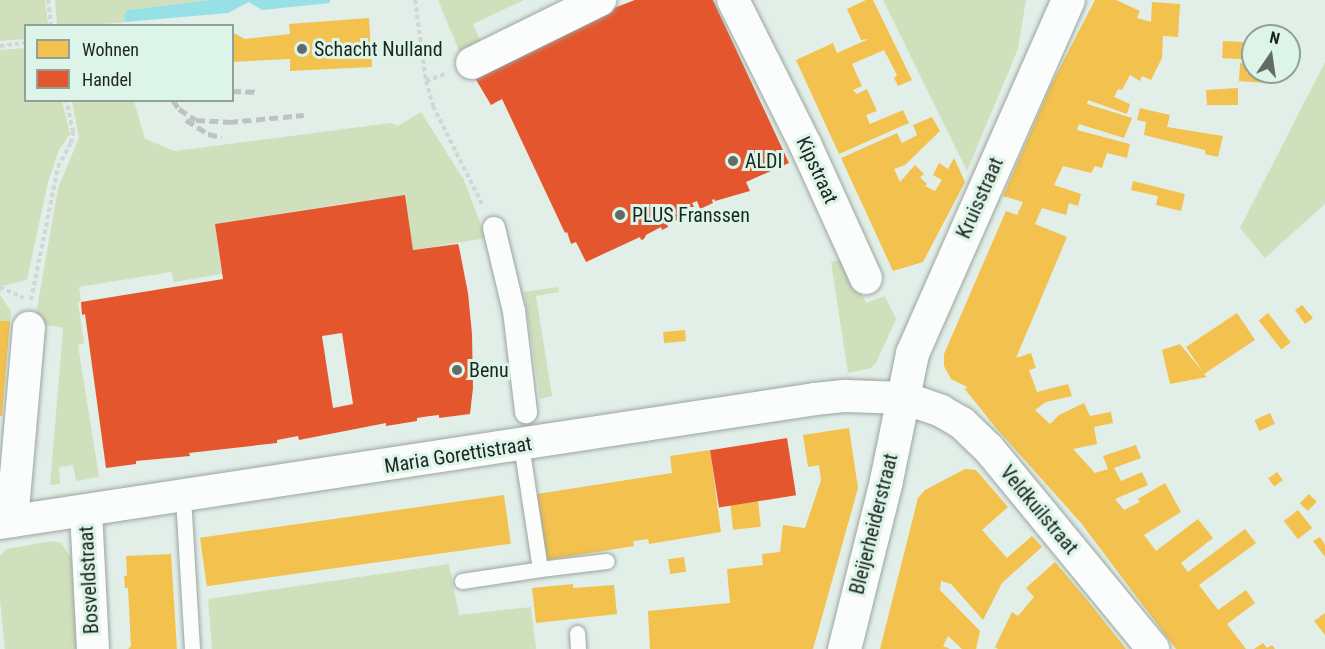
<!DOCTYPE html>
<style>
body{margin:0}
#map{position:relative;width:1325px;height:649px;overflow:hidden;background:#e2efe9;font-family:"Roboto Condensed",sans-serif}
div>[style]{position:absolute}
.green>*{inset:0;background:#d0e0bc}
.water>*{inset:0;background:#97e0e6}
.homes>*{inset:0;background:#f2c14e;transform-origin:0 0}
.shops>*{inset:0;background:#e4572e;transform-origin:0 0}
.path>*{height:4px;margin-top:-2px;transform-origin:0;background:repeating-linear-gradient(90deg,#d2d6d4 0 4.5px,transparent 0 7.5px)}
.roads{filter:drop-shadow(0 0 2px #9ba5a0) drop-shadow(0 0 2px #9ba5a0)}
.service>*{height:15px;margin:-7.5px;padding:0 7.5px;transform-origin:7.5px;border-radius:7.5px;background:#fbfdfc}
.pedestrian>*{height:22px;margin:-11px;padding:0 11px;transform-origin:11px;border-radius:11px;background:#fbfdfc}
.minor>*{height:32px;margin:-16px;padding:0 16px;transform-origin:16px;border-radius:16px;background:#fbfdfc}
.tertiary>*{height:33px;margin:-16.5px;padding:0 16.5px;transform-origin:16.5px;border-radius:16.5px;background:#fbfdfc}
.rail>*{height:4.5px;margin-top:-2.25px;transform-origin:0;background:repeating-linear-gradient(90deg,#bfc2c0 0 9px,transparent 0 13.5px)}
.dots>*{width:16px;height:16px;translate:-50% -50%;box-sizing:border-box;border:3px solid #ddf4e9;border-radius:50%}
span{translate:-50% -50%;white-space:nowrap;text-align:center;line-height:1.15;-webkit-text-stroke:6px #ddf4e9;paint-order:stroke}
.poi-label{font-size:20px;color:#1c2520}
.left{translate:0 -50%;text-align:left}
.street-label{font-size:20px;color:#1c2520}
.legend{position:absolute;left:24px;top:24px;width:210px;height:78px;box-sizing:border-box;background:#ddf4e9;border:2px solid #90a199;margin:0;padding:8px 10px;list-style:none;font-size:18px;color:#1c2520}
.legend li{display:flex;align-items:center;gap:12px;height:30px}
.legend b{width:30px;border:2px solid #90a199}
.north{position:absolute;left:1241px;top:24px;width:60px;height:60px;box-sizing:border-box;background:#ddf4e9;border:2px solid #90a199;border-radius:50%;rotate:13deg;font-size:16px;font-weight:700;line-height:24px;text-align:center;color:#1c2520}
.north::after{content:'';display:block;margin:auto;width:21px;height:27px;background:#616c66;clip-path:polygon(50% 0,100% 100%,50% 72%,0 100%)}
</style>
<div id="map">
<div class="green">
<div style="clip-path:polygon(0 0,45px 0,48px 25px,26px 26px,25px 39px,0 41px)"></div>
<div style="clip-path:polygon(55px 0,210px 0,127px 10px,124px 14px,125px 22px,82px 26px,57px 25px)"></div>
<div style="clip-path:polygon(438px 0,524px 0,473px 24px,481px 42px,460px 53px)"></div>
<div style="clip-path:polygon(883px 0,1026px 0,1018px 49px,967px 171px)"></div>
<div style="clip-path:polygon(25px 48px,26px 100px,62px 101px,70px 134px,59px 150px,48px 182px,27px 280px,2px 286px,0 295px,11px 311px,10px 321px,0 321px,0 50px)"></div>
<div style="clip-path:polygon(1325px 62px,1325px 204px,1265px 258px,1240px 228px)"></div>
<div style="clip-path:polygon(72px 101px,134px 101px,145px 139px,175px 151px,391px 123px,398px 126px,421px 112px,464px 180px,486px 238px,413px 250px,355px 202px,215px 224px,222px 274px,174px 282px,171px 272px,79px 287px,81px 301px,78px 302px,84px 343px,78px 345px,99px 477px,76px 481px,73px 465px,59px 467px,60px 484px,50px 485px,63px 330px,61px 327px,42px 325px,35px 320px,58px 188px,79px 138px)"></div>
<div style="clip-path:polygon(846px 259px,866px 303px,885px 296px,896px 319px,876px 363px,871px 368px,848px 373px,831px 262px)"></div>
<div style="clip-path:polygon(558px 287px,559px 292px,536px 296px,552px 396px,540px 399px,524px 292px)"></div>
<div style="clip-path:polygon(52px 541px,61px 543px,72px 559px,76px 649px,5px 649px,0 600px,0 556px,6px 549px)"></div>
<div style="clip-path:polygon(449px 564px,459px 615px,531px 607px,536px 649px,212px 649px,208px 599px)"></div>
</div>
<div class="water">
<div style="clip-path:polygon(210px 0,330px 0,330px 3px,262px 10px,249px 2px,228px 13px,125px 22px,124px 15px,127px 10px)"></div>
</div>
<div class="homes">
<div style="clip-path:polygon(866px 0,873px 0,912px 80px,898px 86px,894px 78px,897px 75px,884px 50px,852px 64px,862px 86px,853px 90px,857px 94px,867px 89px,877px 111px,866px 115px,870px 124px,903px 110px,909px 123px,839px 154px,796px 60px,833px 43px,837px 53px,869px 39px,861px 40px,847px 9px)"></div>
<div style="clip-path:polygon(1095px 0,1116px 0,1140px 11px,1137px 18px,1151px 22px,1152px 2px,1180px 4px,1178px 37px,1163px 36px,1162px 58px,1151px 80px,1142px 76px,1140px 81px,1130px 75px,1122px 90px,1118px 89px,1114px 97px,1130px 104px,1127px 114px,1088px 100px,1087px 104px,1132px 118px,1124px 138px,1079px 124px,1077px 130px,1130px 144px,1127px 158px,1107px 153px,1102px 168px,1095px 166px,1091px 173px,1063px 166px,1054px 185px,1081px 194px,1078px 206px,1069px 203px,1066px 215px,1042px 208px,1035px 224px,1067px 237px,1016px 358px,1031px 353px,1036px 368px,1029px 370px,1037px 392px,1068px 384px,1072px 396px,1046px 402px,1035px 410px,1050px 424px,1059px 415px,1084px 403px,1090px 416px,1111px 412px,1113px 423px,1094px 427px,1097px 444px,1073px 449px,1095px 473px,1108px 469px,1103px 456px,1136px 445px,1141px 458px,1114px 468px,1121px 481px,1142px 472px,1148px 485px,1115px 499px,1124px 510px,1140px 502px,1138px 499px,1165px 483px,1181px 512px,1144px 535px,1156px 551px,1198px 519px,1213px 538px,1181px 563px,1188px 572px,1245px 529px,1256px 543px,1199px 585px,1218px 610px,1246px 590px,1255px 603px,1227px 624px,1246px 649px,1176px 649px,1081px 523px,996px 428px,964px 388px,967px 389px,967px 387px,951px 379px,944px 366px,944px 354px,1006px 211px,1017px 215px,1023px 202px,1003px 196px,1051px 85px)"></div>
<div style="clip-path:polygon(369px 18px,372px 67px,290px 71px,290px 59px,232px 62px,232px 32px,245px 39px,290px 34px,289px 24px)"></div>
<div style="clip-path:polygon(1250px 39px,1253px 39px,1253px 61px,1248px 60px)"></div>
<div style="left:1223px;top:41px;width:22px;height:17px;rotate:3deg"></div>
<div style="clip-path:polygon(1240px 63px,1253px 64px,1253px 72px,1266px 72px,1266px 83px,1239px 81px)"></div>
<div style="clip-path:polygon(1238px 88px,1238px 105px,1207px 105px,1206px 90px)"></div>
<div style="clip-path:polygon(1140px 108px,1170px 115px,1167px 127px,1223px 136px,1218px 157px,1205px 154px,1205px 150px,1144px 135px,1146px 122px,1137px 120px)"></div>
<div style="clip-path:polygon(932px 117px,940px 131px,905px 165px,894px 169px,900px 182px,915px 165px,924px 174px,920px 177px,927px 184px,925px 186px,935px 191px,942px 180px,933px 175px,939px 163px,948px 169px,954px 158px,965px 182px,923px 262px,893px 271px,841px 158px,897px 133px,902px 143px,917px 135px,913px 125px)"></div>
<div style="clip-path:polygon(1133px 181px,1185px 194px,1181px 211px,1156px 205px,1158px 196px,1131px 190px)"></div>
<div style="clip-path:polygon(1302px 305px,1313px 318px,1305px 324px,1295px 310px)"></div>
<div style="clip-path:polygon(1237px 313px,1255px 340px,1204px 374px,1207px 377px,1170px 384px,1162px 350px,1180px 344px,1203px 372px,1186px 347px)"></div>
<div style="left:1268px;top:313px;width:37px;height:12px;rotate:52deg"></div>
<div style="clip-path:polygon(0 321px,10px 321px,2px 416px,0 416px)"></div>
<div style="left:685px;top:330px;width:11px;height:22px;rotate:85deg"></div>
<div style="left:1270px;top:413px;width:12px;height:17px;rotate:66deg"></div>
<div style="clip-path:polygon(849px 428px,858px 488px,813px 649px,650px 649px,648px 611px,730px 603px,727px 569px,763px 565px,762px 554px,780px 552px,783px 525px,805px 528px,821px 480px,819px 465px,808px 467px,803px 435px)"></div>
<div style="clip-path:polygon(710px 450px,721px 532px,649px 544px,648px 539px,633px 541px,634px 546px,547px 560px,537px 494px,672px 473px,670px 456px)"></div>
<div style="clip-path:polygon(965px 469px,976px 470px,1008px 507px,982px 530px,1007px 558px,1032px 536px,1042px 547px,1002px 583px,983px 620px,951px 584px,941px 581px,940px 590px,980px 631px,976px 649px,962px 649px,948px 636px,943px 646px,950px 649px,880px 649px,918px 498px,925px 490px)"></div>
<div style="left:1277px;top:472px;width:10px;height:11px;rotate:53deg"></div>
<div style="left:1309px;top:494px;width:11px;height:13px;rotate:45deg"></div>
<div style="left:504px;top:495px;width:49px;height:307px;rotate:82deg"></div>
<div style="left:758px;top:500px;width:27px;height:28px;rotate:84deg"></div>
<div style="left:1298px;top:510px;width:23px;height:18px;rotate:52deg"></div>
<div style="clip-path:polygon(1320px 537px,1325px 545px,1325px 557px,1313px 541px)"></div>
<div style="clip-path:polygon(171px 554px,177px 649px,128px 649px,131px 646px,128px 588px,125px 588px,124px 576px,127px 576px,126px 556px)"></div>
<div style="left:684px;top:557px;width:15px;height:16px;rotate:82deg"></div>
<div style="clip-path:polygon(1055px 562px,1088px 601px,1126px 649px,998px 649px,995px 647px,1012px 612px,1018px 616px,1034px 597px,1026px 588px)"></div>
<div style="clip-path:polygon(573px 584px,573px 588px,614px 585px,617px 614px,536px 623px,532px 588px)"></div>
<div style="clip-path:polygon(1325px 613px,1325px 635px,1314px 621px)"></div>
<div style="clip-path:polygon(1263px 643px,1267px 648px,1272px 645px,1275px 649px,1254px 649px)"></div>
</div>
<div class="shops">
<div style="clip-path:polygon(635px 0,713px 0,789px 163px,746px 182px,750px 191px,715px 201px,714px 199px,712px 200px,713px 203px,700px 209px,697px 201px,692px 203px,694px 207px,685px 207px,689px 215px,667px 224px,668px 227px,662px 230px,661px 227px,646px 235px,644px 239px,641px 240px,640px 237px,586px 262px,576px 242px,571px 244px,567px 232px,565px 233px,502px 99px,491px 105px,475px 78px,598px 14px)"></div>
<div style="clip-path:polygon(evenodd,405px 195px,413px 250px,458px 244px,459px 247px,468px 293px,472px 334px,473px 388px,470px 414px,439px 418px,439px 415px,430px 416px,417px 418px,417px 421px,386px 426px,386px 423px,299px 440px,298px 436px,277px 440px,277px 443px,189px 453px,190px 456px,136px 461px,136px 464px,106px 468px,85px 314px,82px 315px,81px 302px,223px 279px,215px 224px,405px 195px,342px 333px,353px 404px,333px 408px,322px 336px,342px 333px)"></div>
<div style="left:787px;top:438px;width:58px;height:78px;rotate:81deg"></div>
</div>
<div class="path">
<div style="left:48px;top:0;width:26px;rotate:83deg"></div>
<div style="left:415px;top:0;width:82px;rotate:82.3deg"></div>
<div style="left:426px;top:81px;width:26px;rotate:74deg"></div>
<div style="left:433px;top:106px;width:112px;rotate:63.4deg"></div>
<div style="left:0;top:46px;width:26px;rotate:-7deg"></div>
<div style="left:426px;top:81px;width:20px;rotate:-20deg"></div>
<div style="left:0;top:287px;width:26px;rotate:25deg"></div>
<div style="left:31px;top:300px;width:136px;rotate:-78.5deg"></div>
<div style="left:58px;top:167px;width:27px;rotate:-62deg"></div>
<div style="left:71px;top:143px;width:11px;rotate:-80deg"></div>
<div style="left:73px;top:132px;width:33px;rotate:-102deg"></div>
</div>
<div class="roads">
<div class="service">
<div style="left:183px;top:497px;width:152px;rotate:86.6deg"></div>
<div style="left:540px;top:569px;width:67px;rotate:-6.8deg"></div>
<div style="left:462px;top:581px;width:79px;rotate:-8.7deg"></div>
<div style="left:540px;top:569px;width:125px;rotate:-98.7deg"></div>
<div style="left:577px;top:633px;width:16px;rotate:86deg"></div>
</div>
<div class="pedestrian">
<div style="left:494px;top:228px;width:85px;rotate:76.5deg"></div>
<div style="left:514px;top:311px;width:102px;rotate:83.2deg"></div>
</div>
<div class="minor">
<div style="left:733px;top:0;width:163px;rotate:63.4deg"></div>
<div style="left:806px;top:146px;width:145px;rotate:65.6deg"></div>
<div style="left:472px;top:63px;width:143px;rotate:-26.2deg"></div>
<div style="left:86px;top:511px;width:138px;rotate:87.1deg"></div>
<div style="left:12px;top:521px;width:194px;rotate:-85deg"></div>
<div style="left:0;top:523px;width:824px;rotate:-8.65deg"></div>
<div style="left:815px;top:399px;width:31px;rotate:-6deg"></div>
<div style="left:846px;top:396px;width:58px;rotate:2deg"></div>
<div style="left:904px;top:398px;width:39px;rotate:19deg"></div>
<div style="left:941px;top:411px;width:24px;rotate:30deg"></div>
<div style="left:962px;top:423px;width:37px;rotate:44deg"></div>
<div style="left:989px;top:449px;width:259px;rotate:50.6deg"></div>
</div>
<div class="tertiary">
<div style="left:844px;top:649px;width:174px;rotate:-76deg"></div>
<div style="left:886px;top:480px;width:130px;rotate:-78.4deg"></div>
<div style="left:912px;top:353px;width:386px;rotate:-66.2deg"></div>
</div>
</div>
<div class="rail">
<div style="left:232px;top:91px;width:24px;rotate:2deg"></div>
<div style="left:173px;top:100px;width:11px;rotate:56deg"></div>
<div style="left:179px;top:109px;width:20px;rotate:33deg"></div>
<div style="left:196px;top:120px;width:33px;rotate:3deg"></div>
<div style="left:229px;top:122px;width:75px;rotate:-5.3deg"></div>
<div style="left:186px;top:120px;width:26px;rotate:32deg"></div>
<div style="left:208px;top:134px;width:14px;rotate:12deg"></div>
</div>
<div class="dots">
<div style="left:302px;top:49px;background:#616c66"></div>
<div style="left:733px;top:161px;background:#616c66"></div>
<div style="left:620px;top:215px;background:#616c66"></div>
<div style="left:457px;top:370px;background:#616c66"></div>
</div>
<div class="poi-label">
<span class="left" style="left:314px;top:49px">Schacht Nulland</span>
<span class="left" style="left:745px;top:161px">ALDI</span>
<span class="left" style="left:632px;top:215px">PLUS Franssen</span>
<span class="left" style="left:469px;top:370px">Benu</span>
</div>
<div class="street-label">
<span style="left:817px;top:170px;rotate:65deg">Kipstraat</span>
<span style="left:980px;top:198px;rotate:-66deg">Kruisstraat</span>
<span style="left:458px;top:455px;rotate:-9deg">Maria Gorettistraat</span>
<span style="left:1039px;top:510px;rotate:50deg">Veldkuilstraat</span>
<span style="left:874px;top:524px;rotate:-76deg">Bleijerheiderstraat</span>
<span style="left:89px;top:580px;rotate:-93deg">Bosveldstraat</span>
</div>
<ul class="legend">
<li><b style="height:16px;background:#f2c14e"></b>Wohnen</li>
<li><b style="height:16px;background:#e4572e"></b>Handel</li>
</ul>
<div class="north">N</div>
</div>
